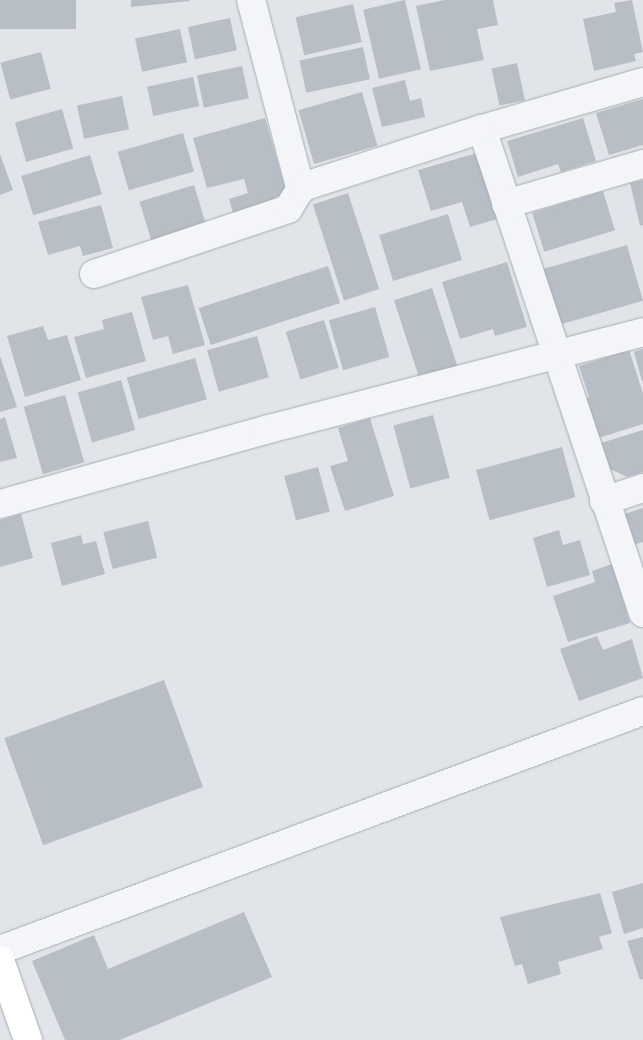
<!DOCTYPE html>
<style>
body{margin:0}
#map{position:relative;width:643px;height:1040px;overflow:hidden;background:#e1e5e9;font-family:Commissioner,sans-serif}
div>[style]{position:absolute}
.building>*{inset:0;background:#b8bec6;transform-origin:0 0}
.roads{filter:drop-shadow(0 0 1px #a6acb3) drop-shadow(0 0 1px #a6acb3)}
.minor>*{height:28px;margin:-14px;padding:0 14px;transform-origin:14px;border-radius:14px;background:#f3f5f8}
.secondary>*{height:28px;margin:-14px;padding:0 14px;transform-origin:14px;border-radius:14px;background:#fff}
span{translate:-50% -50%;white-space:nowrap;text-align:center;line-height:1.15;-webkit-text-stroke:4.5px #f0f3f7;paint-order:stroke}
</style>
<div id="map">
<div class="building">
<div style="left:0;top:0;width:76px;height:29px"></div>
<div style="clip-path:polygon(131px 0,190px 0,190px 1px,131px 7px)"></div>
<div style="left:405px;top:0;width:71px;height:43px;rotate:77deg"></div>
<div style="clip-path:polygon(445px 0,493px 0,498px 25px,477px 29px,484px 60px,430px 71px,416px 6px)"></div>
<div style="clip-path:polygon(632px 0,643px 52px,634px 54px,636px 61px,594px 71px,583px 19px,616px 12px,614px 3px)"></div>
<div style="left:353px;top:4px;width:39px;height:59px;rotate:77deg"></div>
<div style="left:230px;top:18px;width:33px;height:43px;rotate:78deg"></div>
<div style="left:180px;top:29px;width:34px;height:46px;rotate:78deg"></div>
<div style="left:363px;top:47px;width:33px;height:65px;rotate:78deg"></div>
<div style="left:41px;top:52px;width:38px;height:42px;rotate:75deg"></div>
<div style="left:517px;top:63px;width:38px;height:26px;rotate:78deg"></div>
<div style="left:242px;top:66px;width:33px;height:46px;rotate:78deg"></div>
<div style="left:193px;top:77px;width:30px;height:47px;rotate:78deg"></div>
<div style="clip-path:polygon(405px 80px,410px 101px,421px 98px,425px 117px,382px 127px,372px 88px)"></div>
<div style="left:362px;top:92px;width:56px;height:66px;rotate:74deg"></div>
<div style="left:122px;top:96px;width:34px;height:46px;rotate:78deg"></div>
<div style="clip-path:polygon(643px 99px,643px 145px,609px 155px,596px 113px)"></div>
<div style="left:62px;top:109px;width:41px;height:49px;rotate:74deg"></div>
<div style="clip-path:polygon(265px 118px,287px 194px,275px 197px,277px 204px,234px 217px,229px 199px,248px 193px,244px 179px,207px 188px,193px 138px)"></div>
<div style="clip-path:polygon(583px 118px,596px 161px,561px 172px,558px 164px,518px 177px,507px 141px)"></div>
<div style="left:183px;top:133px;width:40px;height:68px;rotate:74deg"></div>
<div style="clip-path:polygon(477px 153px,497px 219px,470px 227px,462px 202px,431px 211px,418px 170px)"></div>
<div style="clip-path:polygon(0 154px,13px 190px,0 195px)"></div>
<div style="left:90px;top:155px;width:41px;height:72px;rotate:73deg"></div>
<div style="clip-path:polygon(643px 180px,643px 225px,640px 226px,630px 183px)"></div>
<div style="left:194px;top:185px;width:47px;height:57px;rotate:73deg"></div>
<div style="left:603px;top:191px;width:41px;height:74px;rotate:73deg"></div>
<div style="left:348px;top:193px;width:101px;height:37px;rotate:72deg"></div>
<div style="clip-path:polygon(101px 205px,113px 248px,83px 256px,80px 246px,48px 255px,38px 222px)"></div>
<div style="left:448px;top:214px;width:48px;height:72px;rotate:73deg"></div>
<div style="left:627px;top:245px;width:58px;height:89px;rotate:74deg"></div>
<div style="clip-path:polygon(507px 262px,527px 327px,495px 336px,493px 329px,460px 339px,442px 282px)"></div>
<div style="left:328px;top:266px;width:39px;height:136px;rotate:72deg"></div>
<div style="clip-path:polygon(188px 285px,205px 345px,173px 354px,168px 336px,153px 340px,141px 297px)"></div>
<div style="left:432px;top:288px;width:82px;height:40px;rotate:72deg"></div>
<div style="left:375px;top:307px;width:52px;height:48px;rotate:74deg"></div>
<div style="clip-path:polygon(132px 312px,146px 361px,86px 378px,74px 337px,104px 329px,102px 320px)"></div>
<div style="left:324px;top:320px;width:50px;height:40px;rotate:73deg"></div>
<div style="clip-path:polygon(43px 326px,48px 340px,67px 335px,81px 380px,25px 397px,7px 336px)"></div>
<div style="left:257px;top:336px;width:43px;height:52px;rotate:74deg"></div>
<div style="clip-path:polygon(643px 349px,643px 381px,642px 381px,634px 352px)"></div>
<div style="clip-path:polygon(629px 350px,643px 393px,643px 424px,592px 440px,579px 400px,589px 397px,579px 366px)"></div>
<div style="clip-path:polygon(0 356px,17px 407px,0 412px)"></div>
<div style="left:195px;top:358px;width:43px;height:71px;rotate:74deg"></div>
<div style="left:121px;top:380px;width:52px;height:45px;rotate:74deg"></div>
<div style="left:65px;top:395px;width:70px;height:43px;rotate:74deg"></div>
<div style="left:433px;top:415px;width:65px;height:41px;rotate:75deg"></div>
<div style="clip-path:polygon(5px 417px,17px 458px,0 462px,0 419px)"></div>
<div style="clip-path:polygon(370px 418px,394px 496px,345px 511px,330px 466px,348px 461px,338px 428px)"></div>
<div style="clip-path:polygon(643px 430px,643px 472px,627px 477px,610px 469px,601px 443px)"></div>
<div style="left:562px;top:447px;width:52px;height:89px;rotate:75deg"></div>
<div style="left:318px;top:467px;width:46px;height:35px;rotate:75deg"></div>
<div style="clip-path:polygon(643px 508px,643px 542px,633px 545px,624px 514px)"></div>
<div style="clip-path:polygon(21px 514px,33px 558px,0 567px,0 520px)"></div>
<div style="left:148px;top:521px;width:38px;height:46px;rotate:76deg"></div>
<div style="clip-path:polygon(559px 530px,563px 545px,580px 540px,590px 575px,547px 587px,533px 538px)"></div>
<div style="clip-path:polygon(81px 535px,83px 544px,96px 541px,105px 574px,62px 586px,51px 543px)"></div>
<div style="clip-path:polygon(612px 564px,630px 623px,568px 642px,553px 596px,595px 582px,592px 571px)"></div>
<div style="clip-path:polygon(597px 636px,603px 650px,632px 639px,643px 678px,579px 701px,560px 649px)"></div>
<div style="left:164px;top:680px;width:114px;height:170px;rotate:70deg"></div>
<div style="clip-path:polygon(643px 883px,643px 928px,624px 934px,612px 892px)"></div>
<div style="clip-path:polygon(600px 893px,612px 933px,599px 937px,603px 949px,558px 962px,561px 974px,528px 984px,522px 964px,515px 966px,500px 917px)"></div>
<div style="clip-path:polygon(244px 912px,272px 977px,120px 1040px,65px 1040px,32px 961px,94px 935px,108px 969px)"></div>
<div style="clip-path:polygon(643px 937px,643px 979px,640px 980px,627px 941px)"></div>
</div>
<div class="roads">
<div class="minor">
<div style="left:251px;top:0;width:196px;rotate:75.3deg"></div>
<div style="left:643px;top:82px;width:168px;rotate:163.7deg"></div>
<div style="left:482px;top:129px;width:510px;rotate:71.6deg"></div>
<div style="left:506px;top:204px;width:143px;rotate:-16.3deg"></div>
<div style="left:94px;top:274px;width:205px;rotate:-18.5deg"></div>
<div style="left:288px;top:209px;width:26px;rotate:-58deg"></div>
<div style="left:302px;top:187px;width:189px;rotate:-17.9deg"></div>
<div style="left:604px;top:501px;width:41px;rotate:-18.4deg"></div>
<div style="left:0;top:504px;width:279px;rotate:-15.6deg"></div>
<div style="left:269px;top:429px;width:386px;rotate:-14.5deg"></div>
<div style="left:0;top:950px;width:686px;rotate:-20.39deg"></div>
</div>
<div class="secondary">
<div style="left:0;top:960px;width:85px;rotate:70.7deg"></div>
</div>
</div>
</div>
